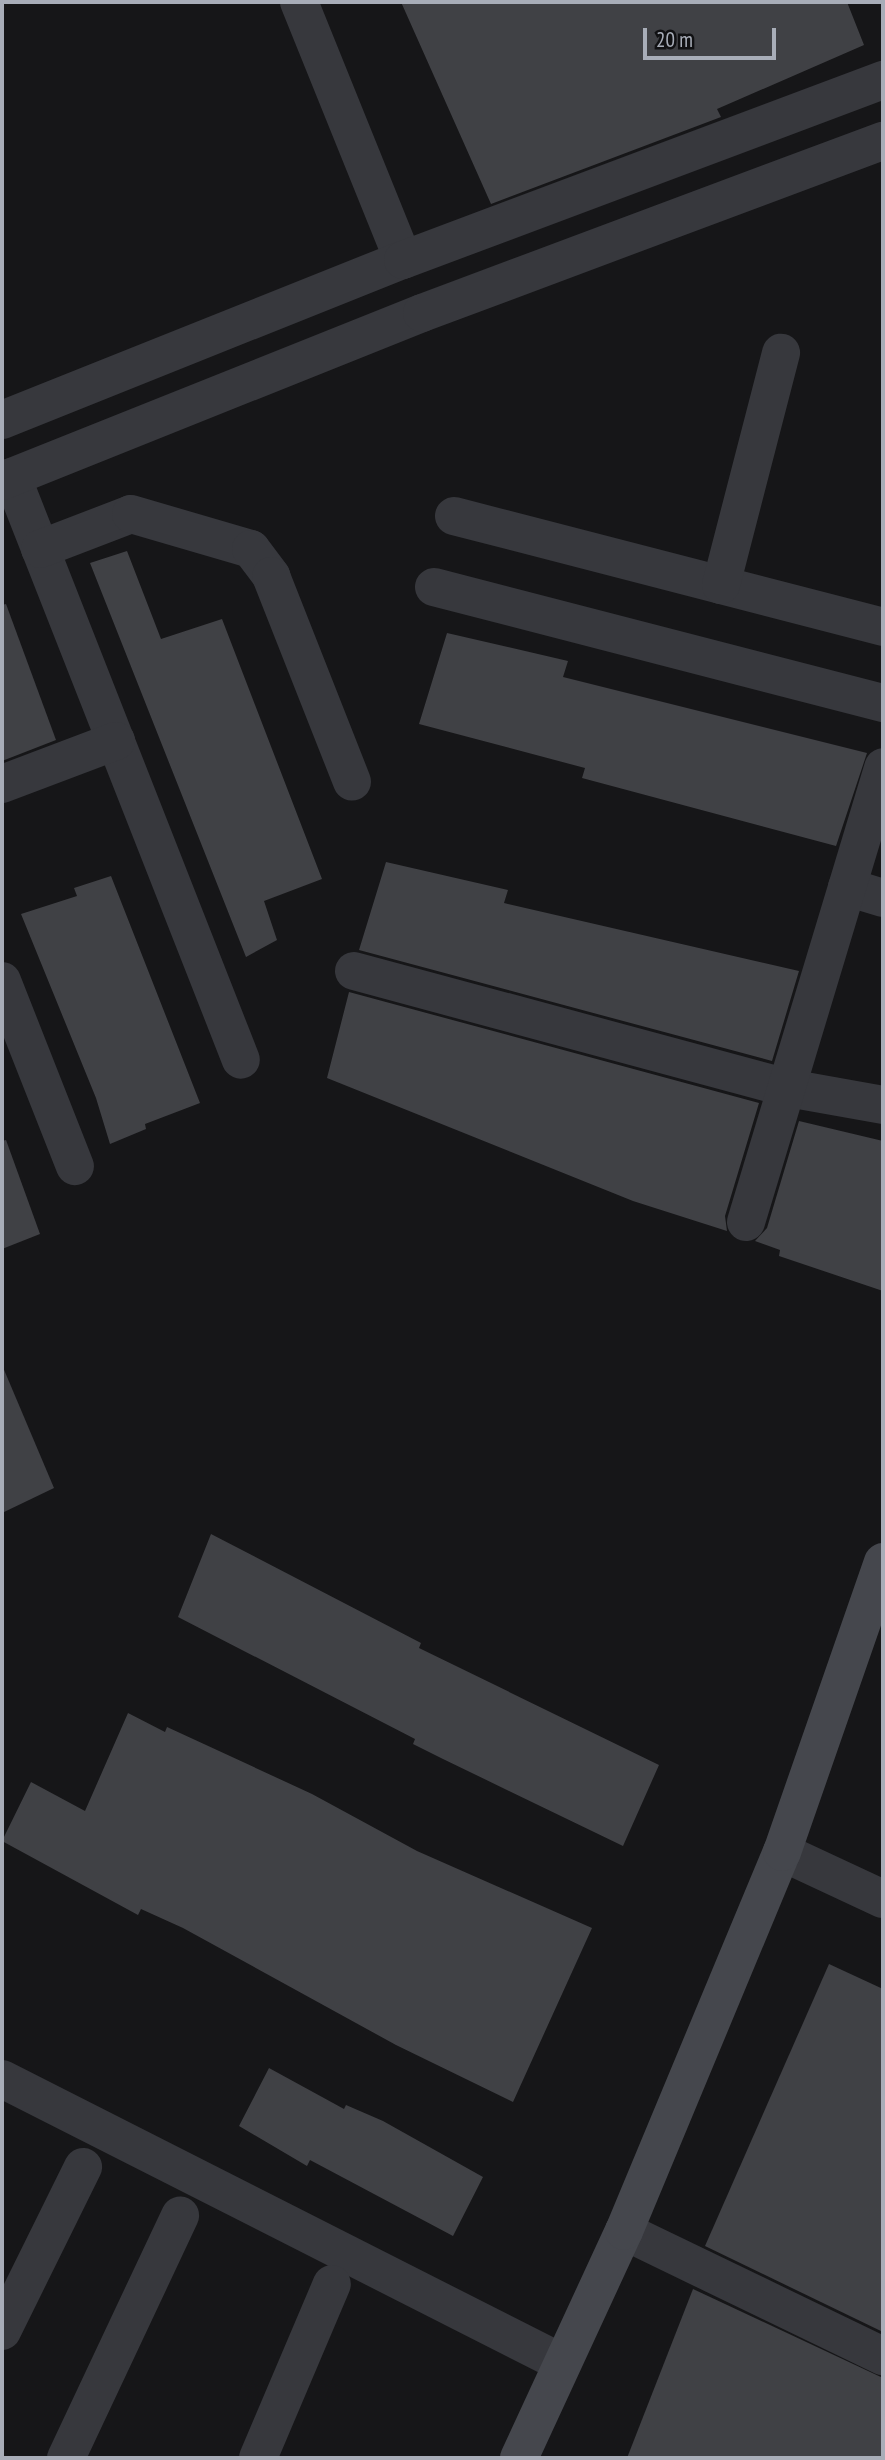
<!DOCTYPE html>
<style>
body{margin:0}
#map{position:relative;width:885px;height:2460px;overflow:hidden;background:#161618;font-family:"PT Sans Narrow",sans-serif}
div>[style]{position:absolute}
.building>*{inset:0;background:#404145}
.street>*{height:38px;margin:-19px;padding:0 19px;transform-origin:19px;border-radius:19px;background:#37383d}
.secondary>*{height:38px;margin:-19px;padding:0 19px;transform-origin:19px;border-radius:19px;background:#45474d}
span{translate:-50% -50%;white-space:nowrap;text-align:center;line-height:1.15;-webkit-text-stroke:5px #111113;paint-order:stroke}
.frame{position:absolute;inset:0;border:4px solid #a8adb8;pointer-events:none}
.scale{position:absolute;left:643px;top:28px;width:133px;height:32px;box-sizing:border-box;border:4px solid #a8adb8;border-top:0;padding-left:9px;font-size:21px;line-height:24px;white-space:nowrap;color:#a8adb8;-webkit-text-stroke:5px #111113;paint-order:stroke}
</style>
<div id="map">
<div class="building">
<div style="clip-path:polygon(401px 2px,847px 2px,864px 45px,717px 109px,721px 117px,491px 204px)"></div>
<div style="clip-path:polygon(127px 551px,161px 639px,222px 619px,322px 879px,264px 901px,277px 940px,246px 957px,90px 563px)"></div>
<div style="clip-path:polygon(6px 604px,56px 740px,2px 761px,2px 605px)"></div>
<div style="clip-path:polygon(447px 633px,568px 661px,563px 677px,867px 753px,836px 846px,582px 778px,585px 768px,419px 724px)"></div>
<div style="clip-path:polygon(386px 862px,508px 890px,504px 903px,799px 971px,772px 1061px,359px 950px)"></div>
<div style="clip-path:polygon(111px 876px,200px 1103px,145px 1124px,146px 1129px,110px 1144px,96px 1098px,21px 914px,77px 896px,74px 888px)"></div>
<div style="clip-path:polygon(349px 992px,759px 1103px,725px 1216px,727px 1231px,633px 1201px,327px 1078px)"></div>
<div style="clip-path:polygon(799px 1121px,883px 1141px,883px 1291px,779px 1256px,780px 1250px,755px 1241px,767px 1228px)"></div>
<div style="clip-path:polygon(6px 1140px,40px 1234px,2px 1249px,2px 1141px)"></div>
<div style="clip-path:polygon(2px 1365px,54px 1488px,2px 1513px)"></div>
<div style="clip-path:polygon(211px 1534px,421px 1643px,419px 1648px,659px 1765px,623px 1846px,443px 1759px,413px 1744px,415px 1739px,178px 1617px)"></div>
<div style="clip-path:polygon(128px 1713px,165px 1732px,167px 1727px,312px 1794px,417px 1851px,592px 1928px,513px 2102px,396px 2045px,183px 1928px,141px 1909px,138px 1915px,2px 1841px,31px 1782px,85px 1811px)"></div>
<div style="clip-path:polygon(829px 1964px,883px 1989px,883px 2332px,705px 2246px)"></div>
<div style="clip-path:polygon(269px 2068px,344px 2109px,346px 2105px,383px 2121px,483px 2177px,453px 2236px,310px 2160px,307px 2166px,239px 2126px)"></div>
<div style="clip-path:polygon(693px 2289px,883px 2378px,883px 2458px,627px 2458px)"></div>
</div>
<div class="street">
<div style="left:299px;top:2px;width:278px;rotate:68deg"></div>
<div style="left:2px;top:420px;width:432px;rotate:-21.8deg"></div>
<div style="left:403px;top:260px;width:513px;rotate:-20.56deg"></div>
<div style="left:12px;top:477px;width:626px;rotate:68.56deg"></div>
<div style="left:2px;top:481px;width:452px;rotate:-21.8deg"></div>
<div style="left:422px;top:313px;width:492px;rotate:-20.5deg"></div>
<div style="left:454px;top:516px;width:443px;rotate:14.5deg"></div>
<div style="left:40px;top:549px;width:97px;rotate:-21deg"></div>
<div style="left:131px;top:514px;width:125px;rotate:16.3deg"></div>
<div style="left:251px;top:549px;width:34px;rotate:53deg"></div>
<div style="left:271px;top:576px;width:221px;rotate:68.5deg"></div>
<div style="left:721px;top:585px;width:240px;rotate:-75.5deg"></div>
<div style="left:434px;top:587px;width:464px;rotate:14.5deg"></div>
<div style="left:2px;top:784px;width:122px;rotate:-20.7deg"></div>
<div style="left:847px;top:887px;width:38px;rotate:17deg"></div>
<div style="left:354px;top:971px;width:449px;rotate:15.1deg"></div>
<div style="left:788px;top:1088px;width:97px;rotate:10.1deg"></div>
<div style="left:2px;top:981px;width:199px;rotate:68.5deg"></div>
<div style="left:746px;top:1222px;width:475px;rotate:-73.2deg"></div>
<div style="left:782px;top:1852px;width:111px;rotate:25deg"></div>
<div style="left:2px;top:2079px;width:628px;rotate:26.89deg"></div>
<div style="left:624px;top:2231px;width:288px;rotate:25.8deg"></div>
<div style="left:2px;top:2331px;width:183px;rotate:-63.7deg"></div>
<div style="left:66px;top:2458px;width:268px;rotate:-64.8deg"></div>
<div style="left:258px;top:2458px;width:189px;rotate:-67deg"></div>
</div>
<div class="secondary">
<div style="left:519px;top:2458px;width:250px;rotate:-65.2deg"></div>
<div style="left:624px;top:2231px;width:411px;rotate:-67.4deg"></div>
<div style="left:782px;top:1852px;width:307px;rotate:-70.8deg"></div>
</div>
<div class="frame"></div>
<div class="scale">20 m</div>
</div>
